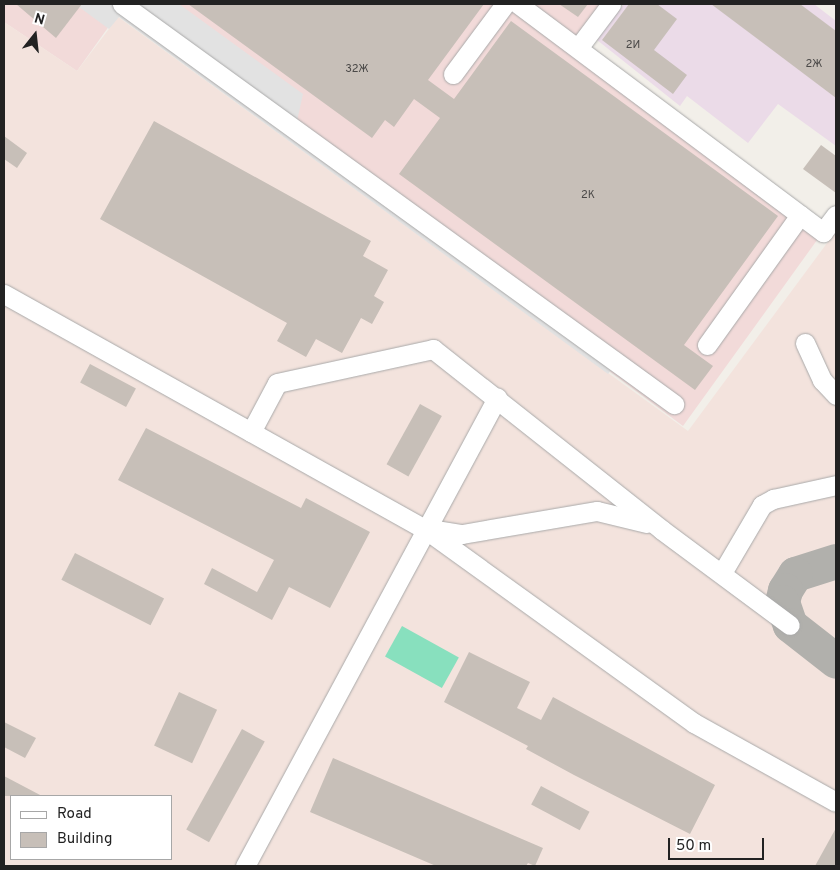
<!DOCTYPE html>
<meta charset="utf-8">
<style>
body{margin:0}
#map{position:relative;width:840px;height:870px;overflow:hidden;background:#f2efe9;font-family:Overpass,sans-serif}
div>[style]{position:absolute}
.commercial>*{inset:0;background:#f2dad9}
.industrial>*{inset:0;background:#ebdbe8}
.military>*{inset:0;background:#f3e3dd}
.pitch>*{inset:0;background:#88e0be;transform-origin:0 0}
.parking>*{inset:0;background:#e2e2e2}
.taxiway>*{height:35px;margin:-17.5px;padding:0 17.5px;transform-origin:17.5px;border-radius:17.5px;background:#b1b0ac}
.building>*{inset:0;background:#c7bfb8;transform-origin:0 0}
.roads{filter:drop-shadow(0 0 1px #a9a9a9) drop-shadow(0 0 1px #a9a9a9)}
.minor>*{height:19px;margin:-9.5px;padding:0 9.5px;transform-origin:9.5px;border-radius:9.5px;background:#fff}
span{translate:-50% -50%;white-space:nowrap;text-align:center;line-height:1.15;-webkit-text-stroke:4px #fff;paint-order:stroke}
.number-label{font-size:11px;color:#4b4948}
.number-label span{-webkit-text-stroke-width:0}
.frame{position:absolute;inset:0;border:5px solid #222;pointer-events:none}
.legend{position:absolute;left:10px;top:795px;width:162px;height:65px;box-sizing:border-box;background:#fff;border:1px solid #a7a7a7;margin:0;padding:6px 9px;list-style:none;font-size:15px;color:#222}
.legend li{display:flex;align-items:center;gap:10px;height:25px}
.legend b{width:25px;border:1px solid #a7a7a7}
.north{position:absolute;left:10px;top:10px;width:50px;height:50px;-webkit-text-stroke:4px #fff;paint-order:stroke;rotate:16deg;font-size:14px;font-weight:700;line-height:20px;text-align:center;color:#222}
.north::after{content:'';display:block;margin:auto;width:18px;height:22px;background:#222;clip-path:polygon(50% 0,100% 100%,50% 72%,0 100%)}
.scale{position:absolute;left:668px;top:838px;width:96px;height:22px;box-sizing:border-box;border:2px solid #222;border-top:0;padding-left:6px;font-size:15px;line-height:18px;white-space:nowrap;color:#222;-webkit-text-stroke:4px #fff;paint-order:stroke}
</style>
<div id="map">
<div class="commercial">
<div style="clip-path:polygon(4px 4px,607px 4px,578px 42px,825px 229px,683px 426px,122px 8px,77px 71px,4px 22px)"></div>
</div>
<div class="industrial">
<div style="clip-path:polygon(624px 4px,814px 4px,836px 21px,836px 146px,778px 104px,748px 143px,687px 96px,680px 106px,597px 40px)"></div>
</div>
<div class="military">
<div style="clip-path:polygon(evenodd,118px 17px,688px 431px,836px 231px,836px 866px,4px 866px,4px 22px,77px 71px,118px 17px,11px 796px,171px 796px,171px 859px,11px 859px,11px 796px)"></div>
</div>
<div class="pitch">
<div style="left:402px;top:626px;width:65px;height:35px;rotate:29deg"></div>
</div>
<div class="parking">
<div style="clip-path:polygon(82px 4px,179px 4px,303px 94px,297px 121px,621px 357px,608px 374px,119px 17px,109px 29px,79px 7px)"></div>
</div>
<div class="taxiway">
<div style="left:836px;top:561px;width:43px;rotate:162.4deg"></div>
<div style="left:795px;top:574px;width:19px;rotate:122deg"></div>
<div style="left:785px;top:590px;width:12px;rotate:104deg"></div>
<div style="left:782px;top:602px;width:24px;rotate:71deg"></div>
<div style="left:790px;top:625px;width:58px;rotate:38deg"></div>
</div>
<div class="building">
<div style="clip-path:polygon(16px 4px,82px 4px,56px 38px)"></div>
<div style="clip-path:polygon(188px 4px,484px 4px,428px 80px,454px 99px,511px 21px,778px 216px,684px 345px,713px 366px,695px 390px,399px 174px,440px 118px,414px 99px,394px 127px,385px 120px,372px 138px)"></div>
<div style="clip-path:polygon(559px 4px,588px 4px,578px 17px)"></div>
<div style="clip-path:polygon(629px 4px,657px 4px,677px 19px,654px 50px,687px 75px,673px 94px,602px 40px)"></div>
<div style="clip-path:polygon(711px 4px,800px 4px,836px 31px,836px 98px)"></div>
<div style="clip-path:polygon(154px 121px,371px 241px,363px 256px,388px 270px,374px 296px,384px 302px,372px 324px,361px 318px,342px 353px,316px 339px,306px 357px,277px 341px,287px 323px,100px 219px)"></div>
<div style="clip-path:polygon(4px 136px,27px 153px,17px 168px,4px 159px)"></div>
<div style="clip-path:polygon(821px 145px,836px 156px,836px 193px,803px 169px)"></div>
<div style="left:90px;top:364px;width:52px;height:21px;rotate:28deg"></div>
<div style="left:420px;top:404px;width:25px;height:69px;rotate:29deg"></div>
<div style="clip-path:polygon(146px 428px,301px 508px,306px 498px,370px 532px,330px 608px,289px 587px,272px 620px,204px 584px,212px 568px,257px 592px,274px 560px,118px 480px)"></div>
<div style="left:75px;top:553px;width:100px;height:30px;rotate:27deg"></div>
<div style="clip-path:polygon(469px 652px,530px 682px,517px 708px,541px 720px,553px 697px,715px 785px,690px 834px,574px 775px,526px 749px,528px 746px,444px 702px)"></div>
<div style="left:179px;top:692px;width:42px;height:59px;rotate:25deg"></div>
<div style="clip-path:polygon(4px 722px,36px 738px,25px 758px,4px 747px)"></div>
<div style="left:242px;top:729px;width:26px;height:115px;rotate:29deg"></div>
<div style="clip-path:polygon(333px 758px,543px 848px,535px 866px,528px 863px,526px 866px,436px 866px,310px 812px)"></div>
<div style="clip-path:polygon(4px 776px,42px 796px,4px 796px)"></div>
<div style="left:541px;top:786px;width:55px;height:21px;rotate:28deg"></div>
<div style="clip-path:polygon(836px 828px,836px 866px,815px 866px)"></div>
</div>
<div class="roads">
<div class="minor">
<div style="left:122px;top:4px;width:682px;rotate:35.93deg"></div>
<div style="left:518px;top:4px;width:381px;rotate:36.8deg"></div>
<div style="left:823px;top:232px;width:21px;rotate:-53deg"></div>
<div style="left:578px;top:48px;width:55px;rotate:-53.1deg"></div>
<div style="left:453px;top:74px;width:87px;rotate:-53.4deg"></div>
<div style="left:4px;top:294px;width:482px;rotate:29.2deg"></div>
<div style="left:425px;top:529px;width:332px;rotate:35.8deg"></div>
<div style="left:694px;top:723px;width:162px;rotate:29.1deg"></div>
<div style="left:805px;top:343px;width:41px;rotate:65.3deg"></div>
<div style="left:822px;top:380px;width:21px;rotate:47deg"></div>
<div style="left:707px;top:345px;width:160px;rotate:-54.4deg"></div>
<div style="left:251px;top:432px;width:55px;rotate:-62deg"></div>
<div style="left:277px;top:383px;width:160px;rotate:-12.3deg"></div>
<div style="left:433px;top:349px;width:292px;rotate:38.3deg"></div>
<div style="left:662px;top:530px;width:159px;rotate:36.6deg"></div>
<div style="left:429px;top:529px;width:33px;rotate:9deg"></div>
<div style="left:462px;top:534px;width:137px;rotate:-9.7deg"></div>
<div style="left:597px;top:511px;width:51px;rotate:13.5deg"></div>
<div style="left:722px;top:573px;width:79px;rotate:-59.5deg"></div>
<div style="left:762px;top:505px;width:13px;rotate:-29deg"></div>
<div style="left:773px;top:499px;width:65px;rotate:-12.5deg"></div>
<div style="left:245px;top:866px;width:532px;rotate:-61.7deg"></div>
</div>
</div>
<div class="number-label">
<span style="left:633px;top:45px">2И</span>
<span style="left:814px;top:64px">2Ж</span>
<span style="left:357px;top:69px">32Ж</span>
<span style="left:588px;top:195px">2К</span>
</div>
<div class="frame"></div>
<ul class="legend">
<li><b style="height:6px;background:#fff"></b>Road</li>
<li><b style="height:14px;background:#c7bfb8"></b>Building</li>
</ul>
<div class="north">N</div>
<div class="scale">50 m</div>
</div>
